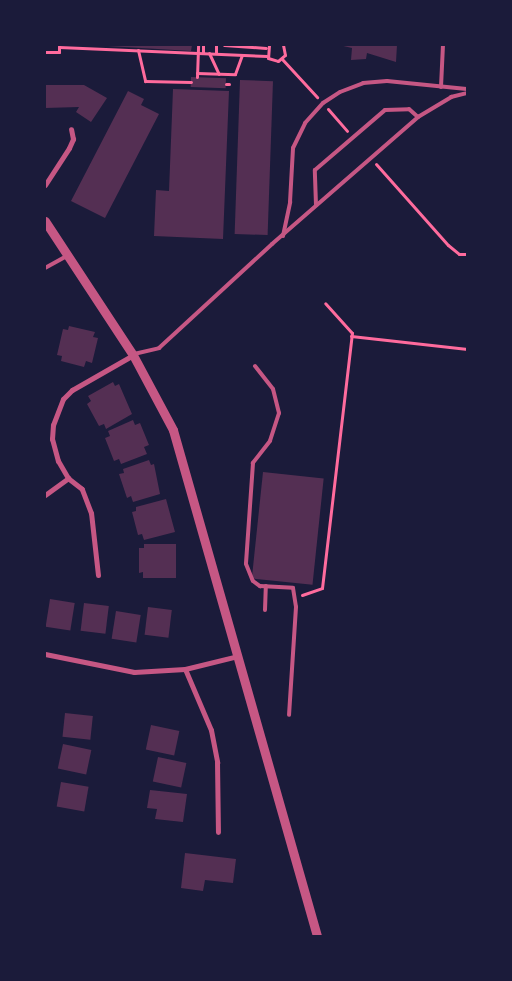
<!DOCTYPE html>
<style>
body{margin:0}
#map{position:relative;width:512px;height:981px;overflow:hidden;background:#1b1b3a;font-family:Manrope,sans-serif}
div>[style]{position:absolute}
.building>*{inset:0;background:#542f53;transform-origin:0 0}
.path>*{height:3px;margin:-1.5px;padding:0 1.5px;transform-origin:1.5px;border-radius:1.5px;background:#ff6b9d}
.service>*{height:4px;margin:-2px;padding:0 2px;transform-origin:2px;border-radius:2px;background:#c65784}
.minor>*{height:5px;margin:-2.5px;padding:0 2.5px;transform-origin:2.5px;border-radius:2.5px;background:#c65784}
.tertiary>*{height:9px;margin:-4.5px;padding:0 4.5px;transform-origin:4.5px;border-radius:4.5px;background:#c65784}
span{translate:-50% -50%;white-space:nowrap;text-align:center;line-height:1.15;-webkit-text-stroke:5px #1b1b3a;paint-order:stroke}
.frame{position:absolute;inset:0;border:46px solid #1b1b3a;pointer-events:none}
</style>
<div id="map">
<div class="building">
<div style="clip-path:polygon(91px 45px,192px 45px,191px 51px)"></div>
<div style="clip-path:polygon(339px 45px,397px 45px,396px 62px,367px 53px,366px 59px,351px 60px,352px 48px)"></div>
<div style="left:191px;top:77px;width:35px;height:10px;rotate:2deg"></div>
<div style="left:240px;top:80px;width:33px;height:154px;rotate:2deg"></div>
<div style="clip-path:polygon(45px 85px,84px 85px,107px 98px,91px 122px,76px 112px,79px 107px,45px 108px)"></div>
<div style="clip-path:polygon(173px 89px,229px 91px,223px 239px,154px 236px,156px 190px,169px 191px)"></div>
<div style="clip-path:polygon(128px 91px,144px 99px,141px 105px,159px 114px,105px 218px,71px 201px)"></div>
<div style="clip-path:polygon(69px 326px,95px 332px,93px 337px,98px 338px,92px 363px,86px 361px,84px 367px,61px 361px,62px 356px,57px 355px,63px 329px,68px 330px)"></div>
<div style="clip-path:polygon(113px 382px,115px 386px,119px 384px,132px 414px,106px 429px,104px 424px,99px 426px,87px 404px,91px 401px,88px 396px)"></div>
<div style="clip-path:polygon(133px 420px,135px 425px,140px 423px,149px 445px,144px 447px,147px 454px,121px 464px,119px 459px,114px 461px,105px 438px,110px 436px,108px 431px)"></div>
<div style="clip-path:polygon(149px 460px,151px 465px,154px 464px,160px 494px,133px 502px,131px 496px,127px 498px,119px 474px,124px 473px,123px 469px)"></div>
<div style="left:263px;top:472px;width:61px;height:107px;rotate:6deg"></div>
<div style="clip-path:polygon(166px 499px,175px 532px,144px 540px,142px 534px,138px 535px,132px 512px,136px 511px,136px 507px)"></div>
<div style="clip-path:polygon(144px 544px,176px 544px,176px 578px,143px 578px,143px 572px,139px 573px,139px 548px,144px 548px)"></div>
<div style="left:50px;top:599px;width:25px;height:28px;rotate:9deg"></div>
<div style="left:84px;top:603px;width:25px;height:28px;rotate:7deg"></div>
<div style="left:148px;top:607px;width:24px;height:28px;rotate:7deg"></div>
<div style="left:116px;top:611px;width:25px;height:28px;rotate:9deg"></div>
<div style="left:65px;top:713px;width:28px;height:24px;rotate:6deg"></div>
<div style="left:151px;top:725px;width:29px;height:25px;rotate:12deg"></div>
<div style="left:63px;top:744px;width:29px;height:25px;rotate:12deg"></div>
<div style="left:158px;top:757px;width:29px;height:25px;rotate:12deg"></div>
<div style="left:61px;top:782px;width:28px;height:25px;rotate:10deg"></div>
<div style="clip-path:polygon(150px 790px,187px 794px,183px 822px,155px 819px,157px 809px,147px 808px)"></div>
<div style="clip-path:polygon(185px 853px,236px 859px,233px 883px,205px 880px,203px 891px,181px 888px)"></div>
</div>
<div class="path">
<div style="left:216px;top:45px;width:8px;rotate:90deg"></div>
<div style="left:224px;top:45px;width:42px;rotate:4.1deg"></div>
<div style="left:269px;top:45px;width:13px;rotate:94deg"></div>
<div style="left:268px;top:58px;width:10px;rotate:17deg"></div>
<div style="left:278px;top:61px;width:9px;rotate:-41deg"></div>
<div style="left:285px;top:55px;width:10px;rotate:-101deg"></div>
<div style="left:59px;top:47px;width:208px;rotate:2.5deg"></div>
<div style="left:138px;top:50px;width:32px;rotate:77deg"></div>
<div style="left:145px;top:81px;width:46px;rotate:1.2deg"></div>
<div style="left:45px;top:52px;width:14px"></div>
<div style="left:59px;top:52px;width:6px;rotate:-90deg"></div>
<div style="left:203px;top:53px;width:8px;rotate:-90deg"></div>
<div style="left:209px;top:53px;width:23px;rotate:65deg"></div>
<div style="left:282px;top:59px;width:52px;rotate:47.4deg"></div>
<div style="left:197px;top:73px;width:38px;rotate:2deg"></div>
<div style="left:235px;top:74px;width:20px;rotate:-70deg"></div>
<div style="left:197px;top:77px;width:32px;rotate:-88deg"></div>
<div style="left:226px;top:84px;width:3px"></div>
<div style="left:328px;top:109px;width:29px;rotate:49deg"></div>
<div style="left:376px;top:164px;width:108px;rotate:48.4deg"></div>
<div style="left:448px;top:245px;width:14px;rotate:39deg"></div>
<div style="left:459px;top:254px;width:8px"></div>
<div style="left:351px;top:336px;width:117px;rotate:6.4deg"></div>
<div style="left:302px;top:595px;width:21px;rotate:-19deg"></div>
<div style="left:322px;top:588px;width:257px;rotate:-83.3deg"></div>
<div style="left:352px;top:333px;width:40px;rotate:-132deg"></div>
</div>
<div class="service">
<div style="left:441px;top:87px;width:42px;rotate:-87.3deg"></div>
<div style="left:316px;top:205px;width:35px;rotate:-92deg"></div>
<div style="left:315px;top:170px;width:92px;rotate:-40.6deg"></div>
<div style="left:385px;top:110px;width:24px;rotate:-2deg"></div>
<div style="left:409px;top:109px;width:12px;rotate:42deg"></div>
<div style="left:283px;top:236px;width:35px;rotate:-78deg"></div>
<div style="left:290px;top:202px;width:54px;rotate:-86.8deg"></div>
<div style="left:293px;top:148px;width:28px;rotate:-64deg"></div>
<div style="left:305px;top:123px;width:27px;rotate:-48deg"></div>
<div style="left:323px;top:103px;width:20px;rotate:-33deg"></div>
<div style="left:340px;top:92px;width:25px;rotate:-21deg"></div>
<div style="left:363px;top:83px;width:24px;rotate:-5deg"></div>
<div style="left:387px;top:81px;width:80px;rotate:5.7deg"></div>
<div style="left:45px;top:268px;width:26px;rotate:-29deg"></div>
<div style="left:134px;top:354px;width:26px;rotate:-13deg"></div>
<div style="left:159px;top:348px;width:154px;rotate:-42.6deg"></div>
<div style="left:272px;top:244px;width:194px;rotate:-41deg"></div>
<div style="left:418px;top:117px;width:39px;rotate:-31deg"></div>
<div style="left:451px;top:97px;width:16px;rotate:-14deg"></div>
<div style="left:255px;top:366px;width:29px;rotate:52deg"></div>
<div style="left:273px;top:389px;width:25px;rotate:76deg"></div>
<div style="left:279px;top:413px;width:29px;rotate:108deg"></div>
<div style="left:270px;top:441px;width:28px;rotate:128deg"></div>
<div style="left:253px;top:463px;width:101px;rotate:94deg"></div>
<div style="left:246px;top:564px;width:18px;rotate:68deg"></div>
<div style="left:253px;top:581px;width:9px;rotate:36deg"></div>
<div style="left:260px;top:586px;width:33px;rotate:3deg"></div>
<div style="left:293px;top:588px;width:19px;rotate:81deg"></div>
<div style="left:296px;top:607px;width:108px;rotate:93.7deg"></div>
<div style="left:265px;top:610px;width:24px;rotate:-88deg"></div>
</div>
<div class="minor">
<div style="left:45px;top:185px;width:44px;rotate:-57deg"></div>
<div style="left:69px;top:148px;width:10px;rotate:-66deg"></div>
<div style="left:73px;top:139px;width:10px;rotate:-101deg"></div>
<div style="left:45px;top:495px;width:29px;rotate:-36deg"></div>
<div style="left:98px;top:575px;width:62px;rotate:-96.4deg"></div>
<div style="left:91px;top:513px;width:26px;rotate:-111deg"></div>
<div style="left:82px;top:489px;width:18px;rotate:-142deg"></div>
<div style="left:68px;top:478px;width:20px;rotate:-120deg"></div>
<div style="left:58px;top:461px;width:23px;rotate:-105deg"></div>
<div style="left:52px;top:439px;width:14px;rotate:-86deg"></div>
<div style="left:53px;top:425px;width:28px;rotate:-69deg"></div>
<div style="left:63px;top:399px;width:13px;rotate:-45deg"></div>
<div style="left:72px;top:390px;width:70px;rotate:-29.8deg"></div>
<div style="left:45px;top:654px;width:91px;rotate:11.4deg"></div>
<div style="left:134px;top:672px;width:51px;rotate:-3.4deg"></div>
<div style="left:185px;top:669px;width:55px;rotate:-13.8deg"></div>
<div style="left:185px;top:669px;width:66px;rotate:66.9deg"></div>
<div style="left:211px;top:730px;width:33px;rotate:79deg"></div>
<div style="left:217px;top:762px;width:70px;rotate:89.2deg"></div>
</div>
<div class="tertiary">
<div style="left:45px;top:221px;width:160px;rotate:56.7deg"></div>
<div style="left:133px;top:355px;width:85px;rotate:61.9deg"></div>
<div style="left:173px;top:430px;width:526px;rotate:74.11deg"></div>
</div>
<div class="frame"></div>
</div>
